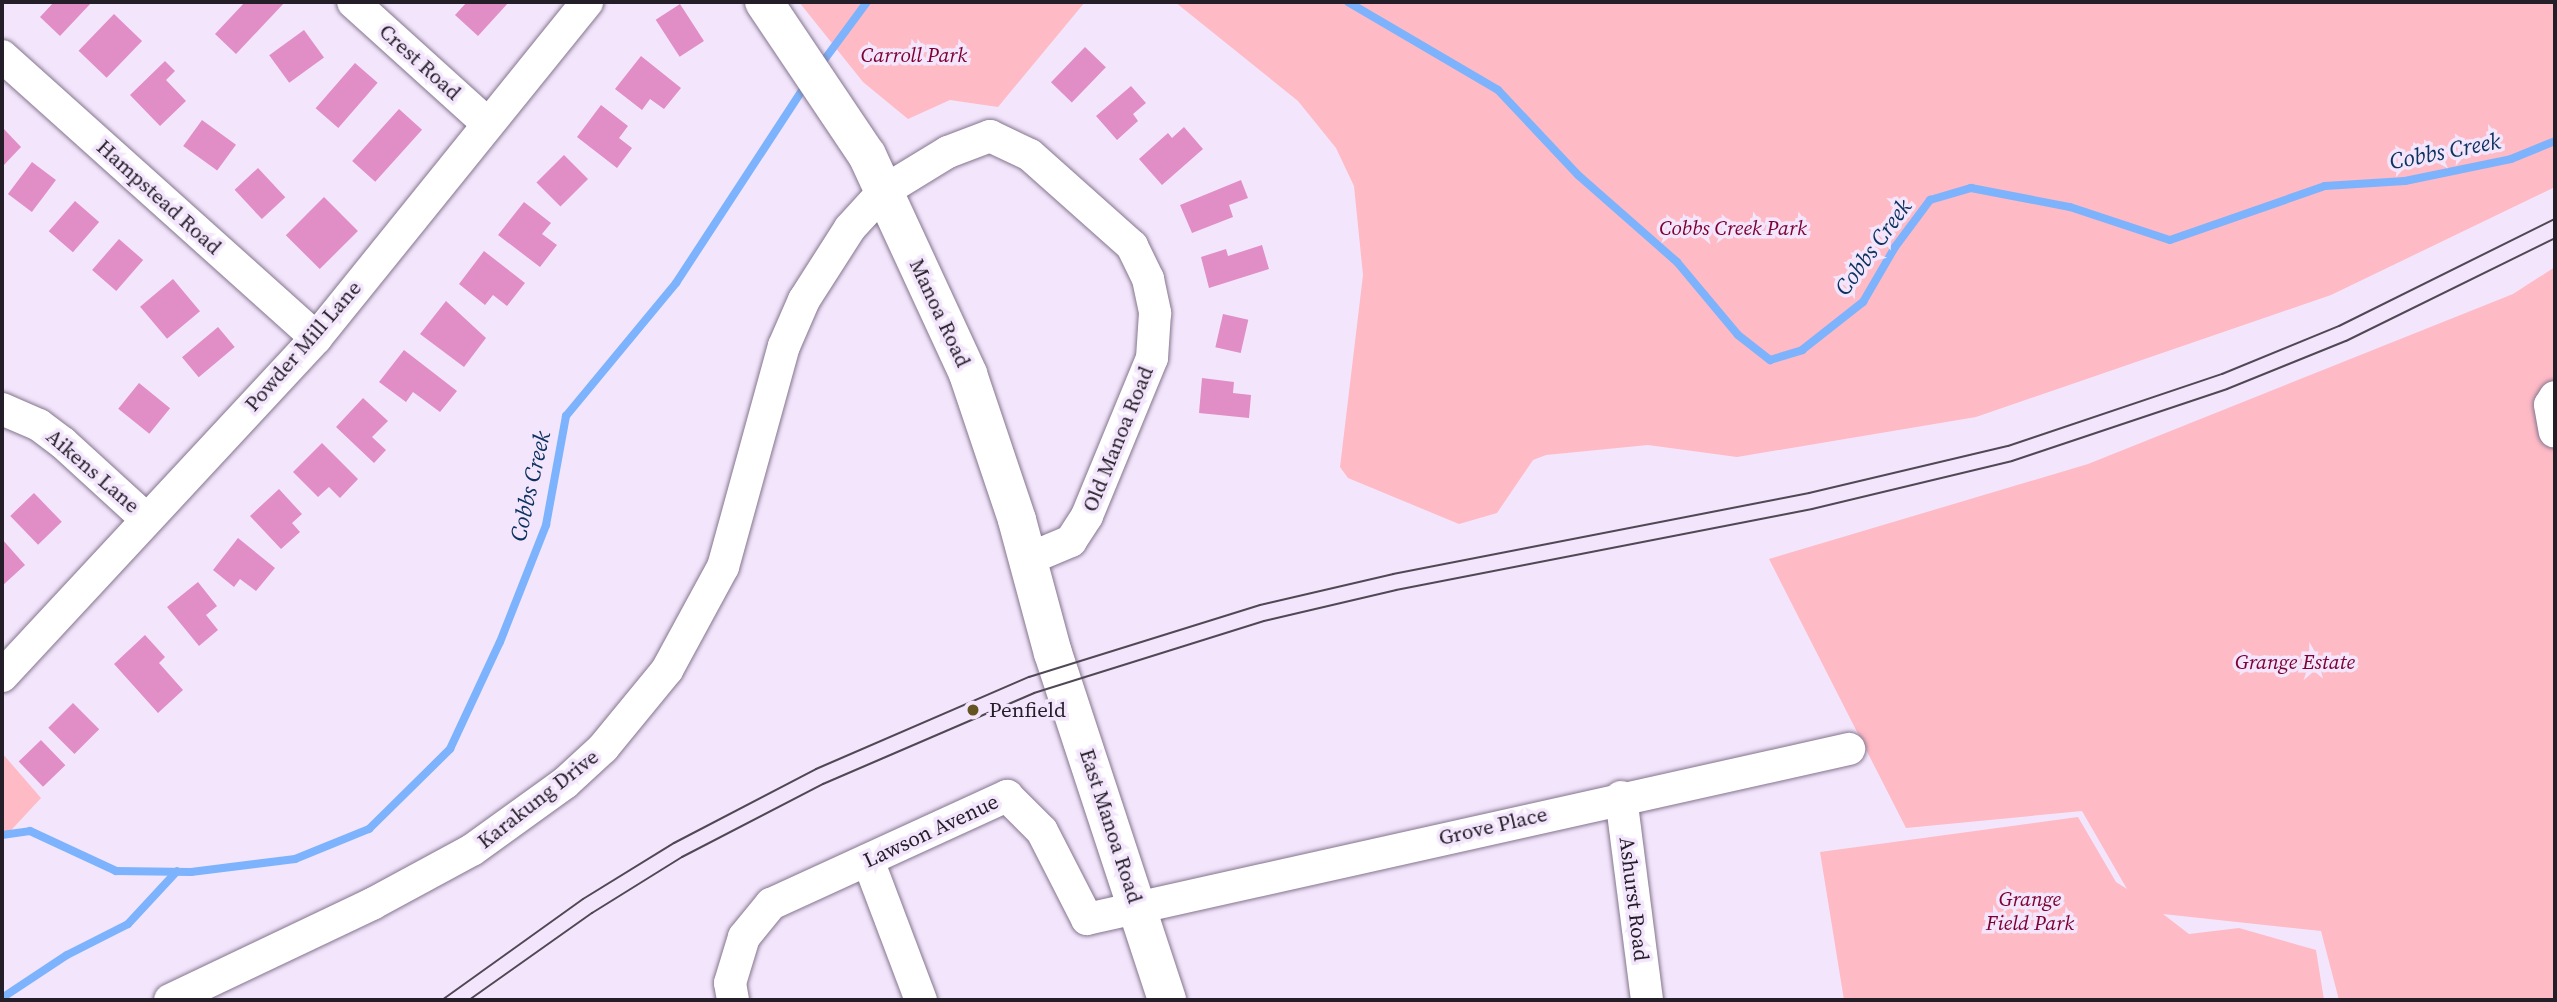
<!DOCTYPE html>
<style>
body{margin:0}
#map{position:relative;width:2557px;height:1002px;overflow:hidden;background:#f3e6fc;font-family:"Source Serif 4",serif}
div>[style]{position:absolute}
.green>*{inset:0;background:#febac5}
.stream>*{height:8px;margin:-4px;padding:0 4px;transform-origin:4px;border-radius:4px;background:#7cb3fc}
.building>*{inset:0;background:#e08ec5;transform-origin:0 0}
.roads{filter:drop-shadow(0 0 2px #84758e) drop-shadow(0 0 2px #84758e)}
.minor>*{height:32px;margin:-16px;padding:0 16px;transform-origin:16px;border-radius:16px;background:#fff}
.major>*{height:38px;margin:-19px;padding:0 19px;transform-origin:19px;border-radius:19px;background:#fff}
.tram>*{height:2px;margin:-1px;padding:0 1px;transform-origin:1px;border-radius:1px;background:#504855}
.dots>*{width:19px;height:19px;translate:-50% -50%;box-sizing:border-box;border:4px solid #f3e6fc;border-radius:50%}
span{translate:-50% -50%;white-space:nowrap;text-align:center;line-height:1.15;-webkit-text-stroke:7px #f3e6fc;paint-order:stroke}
.park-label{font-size:21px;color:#7c0031;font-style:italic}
.street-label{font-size:21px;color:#241e28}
.poi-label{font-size:21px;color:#241e28}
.left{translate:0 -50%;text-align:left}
.water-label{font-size:23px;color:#0d3260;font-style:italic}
.frame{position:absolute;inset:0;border:4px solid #241e28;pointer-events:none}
</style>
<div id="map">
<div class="green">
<div style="clip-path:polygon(799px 2px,1085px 2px,998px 107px,950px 100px,908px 119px,863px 82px)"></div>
<div style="clip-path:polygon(1175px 2px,2555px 2px,2555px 187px,2331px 295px,1976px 417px,1737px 457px,1648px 445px,1546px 455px,1533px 460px,1497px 513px,1459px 524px,1348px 478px,1340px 467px,1363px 275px,1354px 186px,1336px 148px,1298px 101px)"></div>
<div style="clip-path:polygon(2555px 267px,2555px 1000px,2339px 1000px,2321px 931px,2163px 914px,2189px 934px,2239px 928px,2316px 950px,2324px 1000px,1844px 1000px,1820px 852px,2078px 817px,2116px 882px,2127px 889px,2082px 811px,1906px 828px,1769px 559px,2088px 464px,2513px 294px)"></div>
<div style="clip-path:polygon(2px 753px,41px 798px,2px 840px)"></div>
</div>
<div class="stream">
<div style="left:1348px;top:2px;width:174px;rotate:30.4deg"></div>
<div style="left:1498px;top:90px;width:117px;rotate:46.7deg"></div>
<div style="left:1578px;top:175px;width:132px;rotate:41.3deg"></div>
<div style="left:1677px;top:262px;width:95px;rotate:50.1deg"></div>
<div style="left:1738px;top:335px;width:41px;rotate:38deg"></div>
<div style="left:1770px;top:360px;width:34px;rotate:-17deg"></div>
<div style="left:1802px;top:350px;width:78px;rotate:-38.2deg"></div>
<div style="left:1863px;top:302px;width:64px;rotate:-59.8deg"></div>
<div style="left:1895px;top:247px;width:59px;rotate:-53.3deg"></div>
<div style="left:1930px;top:200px;width:43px;rotate:-16.3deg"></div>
<div style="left:1971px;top:188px;width:101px;rotate:10.9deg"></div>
<div style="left:2070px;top:207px;width:105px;rotate:18.3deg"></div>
<div style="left:2170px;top:240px;width:164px;rotate:-19.2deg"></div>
<div style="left:2325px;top:186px;width:80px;rotate:-3.6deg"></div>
<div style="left:2405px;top:181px;width:108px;rotate:-11.7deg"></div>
<div style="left:2511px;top:159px;width:48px;rotate:-22.2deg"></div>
<div style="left:819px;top:67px;width:81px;rotate:-53.6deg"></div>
<div style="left:2px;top:835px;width:28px;rotate:-8deg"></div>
<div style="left:30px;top:831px;width:95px;rotate:24.9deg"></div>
<div style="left:116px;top:871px;width:75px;rotate:0.8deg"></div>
<div style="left:191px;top:872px;width:105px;rotate:-7.1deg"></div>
<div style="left:295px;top:859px;width:80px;rotate:-22.1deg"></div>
<div style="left:369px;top:829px;width:114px;rotate:-44.6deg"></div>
<div style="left:450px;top:749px;width:118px;rotate:-65deg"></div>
<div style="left:500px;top:642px;width:126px;rotate:-68.5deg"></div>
<div style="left:546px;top:525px;width:111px;rotate:-79.6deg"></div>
<div style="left:566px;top:416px;width:173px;rotate:-50.4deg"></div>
<div style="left:676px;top:283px;width:239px;rotate:-56.8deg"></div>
<div style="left:2px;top:998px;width:78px;rotate:-33.5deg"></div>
<div style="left:67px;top:955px;width:68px;rotate:-26.9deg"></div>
<div style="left:128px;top:924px;width:72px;rotate:-47.2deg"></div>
</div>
<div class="building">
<div style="clip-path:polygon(54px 2px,92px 2px,60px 36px,40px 17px)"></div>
<div style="clip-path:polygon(245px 2px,285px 2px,236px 54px,215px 34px)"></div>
<div style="clip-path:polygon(467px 2px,509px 2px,478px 36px,455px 15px)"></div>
<div style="left:680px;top:4px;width:44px;height:29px;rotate:57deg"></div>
<div style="left:114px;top:14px;width:39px;height:51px;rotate:44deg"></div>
<div style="left:304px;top:30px;width:34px;height:43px;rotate:54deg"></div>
<div style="left:1085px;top:47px;width:29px;height:49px;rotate:44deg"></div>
<div style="clip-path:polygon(641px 56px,681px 88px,664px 109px,650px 99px,642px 110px,615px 89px)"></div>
<div style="clip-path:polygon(165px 61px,175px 71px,166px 80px,186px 101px,160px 126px,130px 95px)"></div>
<div style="left:355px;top:63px;width:30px;height:60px;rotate:41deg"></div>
<div style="clip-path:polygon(1131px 86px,1146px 103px,1133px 114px,1138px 121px,1117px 140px,1096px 116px)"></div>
<div style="clip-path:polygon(601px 105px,628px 126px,619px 138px,632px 148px,617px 168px,577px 137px)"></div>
<div style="left:399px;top:109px;width:31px;height:70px;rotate:42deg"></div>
<div style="left:202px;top:120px;width:42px;height:32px;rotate:36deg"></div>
<div style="clip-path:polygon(2px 127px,21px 147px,2px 167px)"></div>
<div style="clip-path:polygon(1184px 127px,1203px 149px,1162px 185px,1139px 159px,1168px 133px,1172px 138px)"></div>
<div style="left:564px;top:155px;width:34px;height:39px;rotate:45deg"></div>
<div style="left:32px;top:162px;width:30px;height:40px;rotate:37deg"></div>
<div style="left:258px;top:168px;width:40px;height:32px;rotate:47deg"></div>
<div style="clip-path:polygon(1241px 180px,1248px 198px,1229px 205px,1233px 217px,1192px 233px,1180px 205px)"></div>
<div style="left:324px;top:197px;width:48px;height:54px;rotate:45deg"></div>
<div style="left:75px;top:201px;width:32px;height:40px;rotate:41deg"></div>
<div style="clip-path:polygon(524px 202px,551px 223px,542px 234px,557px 245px,540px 267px,498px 235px)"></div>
<div style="left:119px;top:239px;width:32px;height:41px;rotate:41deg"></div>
<div style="clip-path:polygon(1262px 245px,1269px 269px,1209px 288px,1201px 257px,1226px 249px,1228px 256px)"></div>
<div style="clip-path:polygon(484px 251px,525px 283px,507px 306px,493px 295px,485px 305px,459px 284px)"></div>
<div style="left:173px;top:279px;width:42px;height:43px;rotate:50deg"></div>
<div style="clip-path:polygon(446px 301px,486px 338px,464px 367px,420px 334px)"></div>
<div style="left:1223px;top:314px;width:26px;height:34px;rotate:13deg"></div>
<div style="left:218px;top:327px;width:26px;height:47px;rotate:50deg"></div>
<div style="clip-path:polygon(404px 350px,457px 391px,440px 412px,413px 392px,406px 402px,379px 382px)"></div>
<div style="clip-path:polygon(1202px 378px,1234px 382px,1233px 393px,1251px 395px,1249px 418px,1199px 413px)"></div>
<div style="left:139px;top:383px;width:40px;height:33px;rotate:39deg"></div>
<div style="clip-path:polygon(363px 398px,388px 421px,372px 437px,386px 450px,374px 463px,336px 427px)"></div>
<div style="clip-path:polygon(322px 443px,358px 479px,340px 498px,329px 487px,318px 497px,293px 472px)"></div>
<div style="clip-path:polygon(279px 489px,302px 514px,292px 523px,300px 532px,281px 549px,250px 516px)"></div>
<div style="left:34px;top:493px;width:40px;height:33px;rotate:46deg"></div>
<div style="clip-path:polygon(238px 538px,275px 568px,256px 591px,240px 579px,234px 587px,213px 570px)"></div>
<div style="clip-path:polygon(2px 539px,25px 565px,2px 586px)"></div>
<div style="clip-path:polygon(198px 582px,217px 606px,206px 615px,218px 630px,199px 646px,167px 607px)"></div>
<div style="clip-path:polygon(145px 635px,165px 657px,159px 663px,183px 690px,158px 713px,114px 664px)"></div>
<div style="left:73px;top:703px;width:37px;height:35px;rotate:45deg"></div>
<div style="left:41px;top:740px;width:35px;height:31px;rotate:46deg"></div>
</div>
<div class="roads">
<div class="minor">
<div style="left:353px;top:2px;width:181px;rotate:42.1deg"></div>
<div style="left:2px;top:56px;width:422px;rotate:41.9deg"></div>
<div style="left:2555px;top:397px;width:9px;rotate:122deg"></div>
<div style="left:2550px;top:405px;width:27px;rotate:80deg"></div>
<div style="left:2px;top:409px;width:40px;rotate:23.4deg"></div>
<div style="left:39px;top:425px;width:30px;rotate:37deg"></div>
<div style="left:63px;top:443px;width:111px;rotate:42.4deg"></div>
<div style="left:2px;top:676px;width:461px;rotate:-47.1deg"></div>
<div style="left:316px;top:338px;width:432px;rotate:-51.1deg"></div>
<div style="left:1621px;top:797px;width:205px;rotate:82.7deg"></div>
<div style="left:868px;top:860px;width:150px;rotate:69.3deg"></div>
<div style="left:170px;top:1000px;width:224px;rotate:-25.4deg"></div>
<div style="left:372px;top:904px;width:114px;rotate:-28.4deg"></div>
<div style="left:472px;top:850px;width:115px;rotate:-35.8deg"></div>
<div style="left:565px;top:783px;width:52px;rotate:-42.6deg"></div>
<div style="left:603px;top:748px;width:101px;rotate:-50.6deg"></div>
<div style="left:667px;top:670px;width:117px;rotate:-61.5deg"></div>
<div style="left:723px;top:567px;width:229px;rotate:-74.6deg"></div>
<div style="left:784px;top:346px;width:50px;rotate:-66.5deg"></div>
<div style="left:804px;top:300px;width:85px;rotate:-57.4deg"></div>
<div style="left:850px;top:228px;width:50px;rotate:-47.4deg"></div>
<div style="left:884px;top:191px;width:75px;rotate:-31.4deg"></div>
<div style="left:948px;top:152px;width:45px;rotate:-20.9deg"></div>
<div style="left:990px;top:136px;width:44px;rotate:25.4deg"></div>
<div style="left:1030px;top:155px;width:137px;rotate:41.7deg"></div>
<div style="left:1132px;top:246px;width:37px;rotate:64deg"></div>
<div style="left:1148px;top:279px;width:35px;rotate:78deg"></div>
<div style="left:1155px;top:313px;width:45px;rotate:93.8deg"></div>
<div style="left:1152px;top:358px;width:171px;rotate:112.4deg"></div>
<div style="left:1087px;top:516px;width:30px;rotate:123deg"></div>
<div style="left:1071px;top:541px;width:47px;rotate:157.3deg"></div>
<div style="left:733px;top:1000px;width:17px;rotate:-100deg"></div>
<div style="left:730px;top:983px;width:48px;rotate:-73.1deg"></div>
<div style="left:744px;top:937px;width:43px;rotate:-50.7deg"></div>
<div style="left:771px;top:904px;width:260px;rotate:-24.6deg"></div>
<div style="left:1007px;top:796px;width:49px;rotate:45deg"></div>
<div style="left:1042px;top:831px;width:99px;rotate:62.9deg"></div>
<div style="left:1087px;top:919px;width:781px;rotate:-12.58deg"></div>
</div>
<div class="major">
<div style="left:764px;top:2px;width:184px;rotate:56.1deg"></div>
<div style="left:867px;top:155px;width:241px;rotate:65.2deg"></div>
<div style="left:968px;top:374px;width:154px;rotate:71.4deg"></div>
<div style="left:1017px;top:520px;width:138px;rotate:74.9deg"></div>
<div style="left:1053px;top:653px;width:365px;rotate:71.8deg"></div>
</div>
</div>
<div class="tram">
<div style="left:442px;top:1000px;width:173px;rotate:-35.6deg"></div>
<div style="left:583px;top:899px;width:107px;rotate:-31.6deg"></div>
<div style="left:674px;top:843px;width:160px;rotate:-27.5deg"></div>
<div style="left:816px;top:769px;width:232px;rotate:-23.4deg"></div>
<div style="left:1029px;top:677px;width:242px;rotate:-17.3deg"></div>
<div style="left:1260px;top:605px;width:137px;rotate:-13.1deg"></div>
<div style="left:1393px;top:574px;width:424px;rotate:-11deg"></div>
<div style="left:1809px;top:493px;width:204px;rotate:-13.3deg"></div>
<div style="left:2008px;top:446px;width:226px;rotate:-18.6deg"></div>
<div style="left:2222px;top:374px;width:126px;rotate:-22.3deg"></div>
<div style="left:2339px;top:326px;width:241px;rotate:-26.4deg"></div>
<div style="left:469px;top:1000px;width:151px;rotate:-35.3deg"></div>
<div style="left:592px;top:913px;width:106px;rotate:-31.9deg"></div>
<div style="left:682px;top:857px;width:159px;rotate:-27.4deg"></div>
<div style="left:823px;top:784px;width:230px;rotate:-23.3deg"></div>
<div style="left:1034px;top:693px;width:241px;rotate:-17.4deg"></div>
<div style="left:1264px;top:621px;width:136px;rotate:-13.2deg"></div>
<div style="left:1396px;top:590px;width:424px;rotate:-11deg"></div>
<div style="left:1812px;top:509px;width:206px;rotate:-13.5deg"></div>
<div style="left:2012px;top:461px;width:227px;rotate:-18.5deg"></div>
<div style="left:2227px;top:389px;width:128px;rotate:-22deg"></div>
<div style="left:2346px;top:341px;width:233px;rotate:-26.2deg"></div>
</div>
<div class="dots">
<div style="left:973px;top:710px;background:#635421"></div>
</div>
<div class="park-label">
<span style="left:914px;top:55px">Carroll Park</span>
<span style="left:1733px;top:228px">Cobbs Creek Park</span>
<span style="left:2295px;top:662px">Grange Estate</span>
<span style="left:2030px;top:911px">Grange<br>Field Park</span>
</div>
<div class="street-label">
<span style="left:420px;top:62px;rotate:42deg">Crest Road</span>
<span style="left:159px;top:197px;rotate:42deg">Hampstead Road</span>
<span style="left:940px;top:313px;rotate:65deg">Manoa Road</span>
<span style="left:303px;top:346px;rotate:-49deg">Powder Mill Lane</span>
<span style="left:1118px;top:439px;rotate:-68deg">Old Manoa Road</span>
<span style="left:93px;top:471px;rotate:41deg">Aikens Lane</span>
<span style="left:538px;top:799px;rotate:-38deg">Karakung Drive</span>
<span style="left:1111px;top:826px;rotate:72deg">East Manoa Road</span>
<span style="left:1493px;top:826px;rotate:-13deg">Grove Place</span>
<span style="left:931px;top:831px;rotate:-25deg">Lawson Avenue</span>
<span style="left:1634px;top:899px;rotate:83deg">Ashurst Road</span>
</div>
<div class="poi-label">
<span class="left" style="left:989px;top:710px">Penfield</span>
</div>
<div class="water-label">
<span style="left:2445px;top:151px;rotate:-11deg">Cobbs Creek</span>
<span style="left:1873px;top:247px;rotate:-54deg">Cobbs Creek</span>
<span style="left:530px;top:486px;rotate:-77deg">Cobbs Creek</span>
</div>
<div class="frame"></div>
</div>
